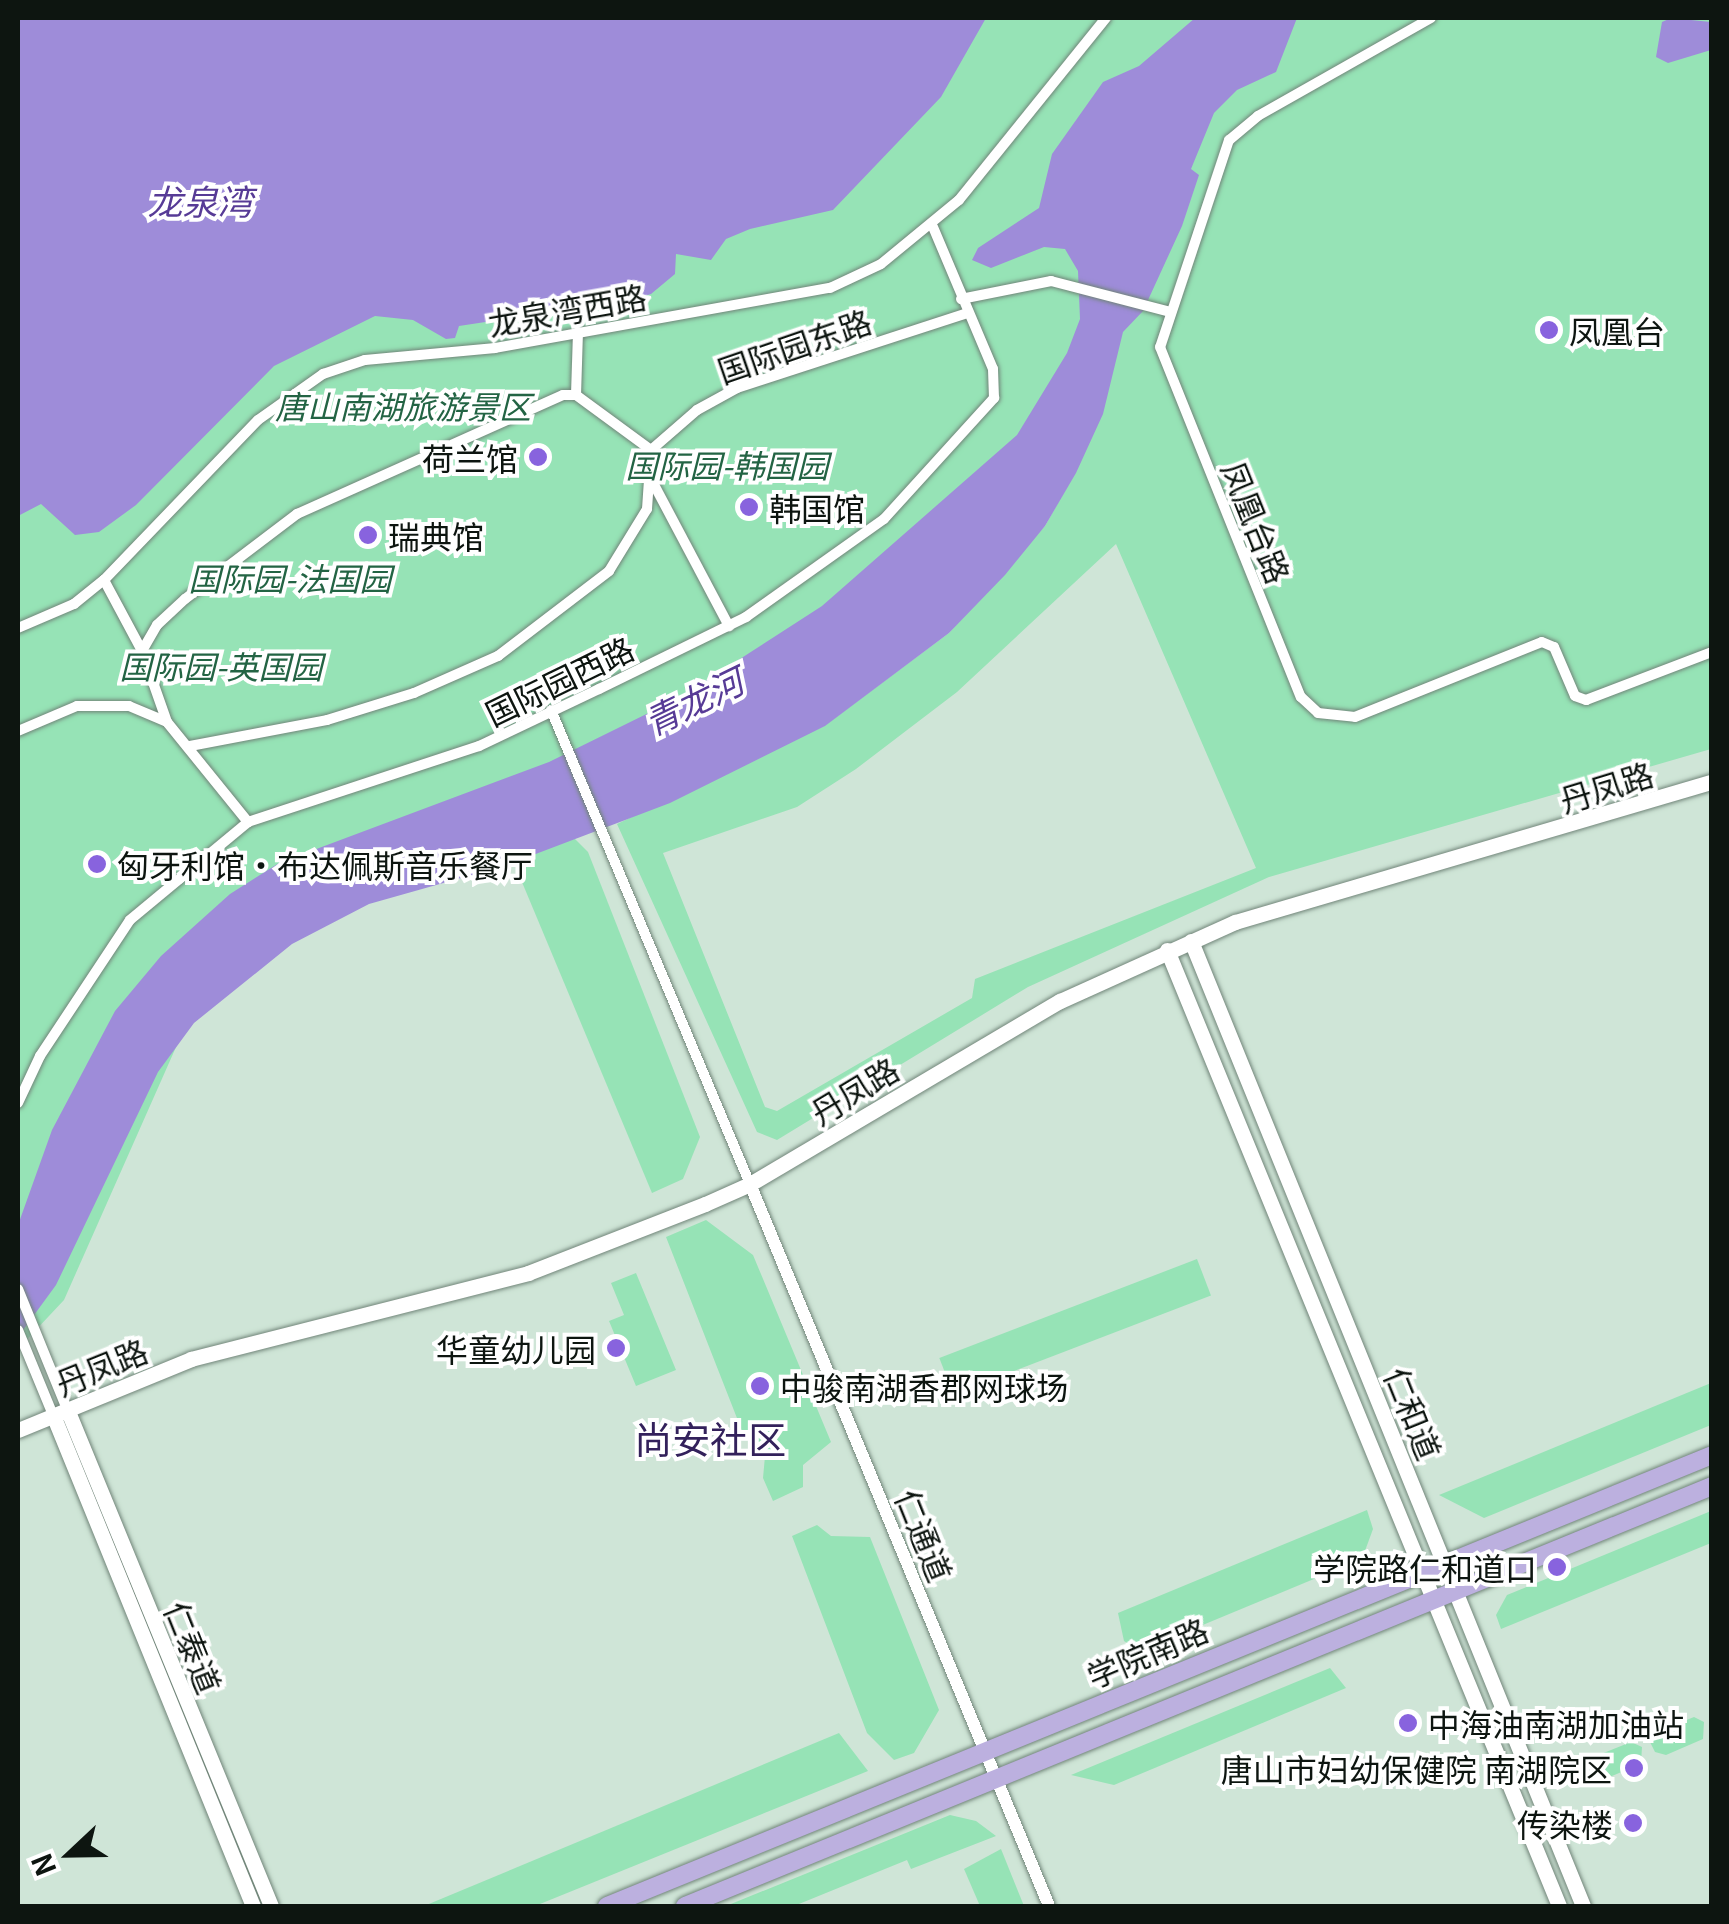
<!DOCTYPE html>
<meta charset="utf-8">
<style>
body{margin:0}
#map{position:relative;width:1729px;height:1924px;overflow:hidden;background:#cfe5d7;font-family:Georgia,"Noto Sans SC",serif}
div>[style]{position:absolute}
.green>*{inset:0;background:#96e3b6;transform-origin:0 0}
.water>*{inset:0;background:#9e8cd9}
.roads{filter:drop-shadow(0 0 2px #718579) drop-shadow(0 0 2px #718579)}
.minor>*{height:10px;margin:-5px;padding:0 5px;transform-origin:5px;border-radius:5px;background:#fff}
.tertiary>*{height:12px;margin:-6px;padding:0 6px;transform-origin:6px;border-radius:6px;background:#fff}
.secondary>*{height:15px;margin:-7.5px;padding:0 7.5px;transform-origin:7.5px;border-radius:7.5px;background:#fff}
.primary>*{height:18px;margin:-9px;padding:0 9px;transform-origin:9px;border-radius:9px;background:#bcb0df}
.dots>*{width:28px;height:28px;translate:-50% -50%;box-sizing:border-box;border:5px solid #fff;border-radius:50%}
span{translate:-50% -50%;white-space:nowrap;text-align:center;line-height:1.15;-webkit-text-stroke:8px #fff;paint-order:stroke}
.street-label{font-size:32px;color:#0d1510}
.poi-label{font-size:32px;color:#0d1510}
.left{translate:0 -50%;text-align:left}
.right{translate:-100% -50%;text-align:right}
.park-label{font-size:32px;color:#236444;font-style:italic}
.water-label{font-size:35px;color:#573b96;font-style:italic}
.quarter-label{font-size:38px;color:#33215b}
.frame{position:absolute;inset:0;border:20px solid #0d1510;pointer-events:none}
.north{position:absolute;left:20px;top:1804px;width:100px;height:100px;-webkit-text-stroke:8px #fff;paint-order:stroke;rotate:248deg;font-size:28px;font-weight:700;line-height:40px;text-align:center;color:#0d1510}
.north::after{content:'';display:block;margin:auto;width:35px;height:45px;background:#0d1510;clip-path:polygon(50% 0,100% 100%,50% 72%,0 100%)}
</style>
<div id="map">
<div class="green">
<div style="clip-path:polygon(evenodd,18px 18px,1711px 18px,1711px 749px,1269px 877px,1028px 987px,777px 1140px,757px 1132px,617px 824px,824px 726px,949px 633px,1045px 526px,1072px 478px,349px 893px,192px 1011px,64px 1300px,18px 1349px,18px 18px,1116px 544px,1256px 868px,975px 979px,972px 998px,777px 1111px,765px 1107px,663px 853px,797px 807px,856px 769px,957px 692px,1116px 544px)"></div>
<div style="clip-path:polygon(573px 837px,588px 852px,700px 1137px,683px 1179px,652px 1193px,514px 863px)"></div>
<div style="clip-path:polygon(706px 1220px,753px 1255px,831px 1442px,803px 1465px,803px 1487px,773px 1501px,763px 1478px,765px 1456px,744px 1436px,666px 1237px)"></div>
<div style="left:1197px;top:1259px;width:39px;height:276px;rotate:69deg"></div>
<div style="clip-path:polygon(636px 1273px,676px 1370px,636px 1386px,609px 1321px,624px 1315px,611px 1283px)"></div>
<div style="clip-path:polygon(1711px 1383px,1711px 1425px,1484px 1518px,1439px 1495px)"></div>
<div style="clip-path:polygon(1367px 1510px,1373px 1529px,1362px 1559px,1140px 1651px,1124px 1641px,1118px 1613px)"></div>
<div style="clip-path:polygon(1711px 1511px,1711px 1543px,1501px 1629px,1496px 1615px,1507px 1595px)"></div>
<div style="clip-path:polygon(817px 1525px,831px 1536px,870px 1537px,939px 1710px,914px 1753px,894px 1760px,867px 1733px,792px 1536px)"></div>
<div style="clip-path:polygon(1330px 1668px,1346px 1688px,1114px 1785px,1071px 1775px)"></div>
<div style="clip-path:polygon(1694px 1717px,1704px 1722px,1703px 1739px,1666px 1755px,1655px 1752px,1650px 1742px,1657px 1732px)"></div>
<div style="clip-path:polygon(839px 1733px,868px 1771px,535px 1906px,424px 1906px)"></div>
<div style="clip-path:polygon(1631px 1742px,1642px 1747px,1641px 1764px,1590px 1785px,1576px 1778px,1581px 1762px)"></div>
<div style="clip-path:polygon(950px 1815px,976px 1821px,996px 1836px,911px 1869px,907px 1860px,794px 1906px,726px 1906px)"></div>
<div style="clip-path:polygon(1001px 1849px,1024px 1906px,980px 1906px,964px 1869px)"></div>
</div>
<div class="water">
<div style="clip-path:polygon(18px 18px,986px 18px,941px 97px,833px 210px,750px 229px,726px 239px,711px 260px,676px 254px,675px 274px,651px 294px,627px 301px,624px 290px,586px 297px,576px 308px,459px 326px,455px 338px,446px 339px,413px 320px,375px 316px,274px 366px,136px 505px,99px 532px,75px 535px,41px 504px,18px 516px)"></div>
<div style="clip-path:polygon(1195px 18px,1297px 18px,1276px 72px,1237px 90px,1214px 113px,1191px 169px,1199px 175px,1182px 226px,1143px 311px,1123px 332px,1103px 414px,1076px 473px,1045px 526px,1005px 575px,949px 633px,825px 726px,670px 803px,507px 865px,369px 904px,292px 944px,194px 1023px,158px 1072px,56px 1285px,18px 1337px,18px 1225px,52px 1130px,115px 1011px,161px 956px,230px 894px,279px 863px,549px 762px,681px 697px,822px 606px,1017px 435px,1067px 353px,1080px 319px,1078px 271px,1065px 249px,1044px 247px,991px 268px,972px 260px,978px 248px,1039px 208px,1052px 154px,1103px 82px,1139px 66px)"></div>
<div style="clip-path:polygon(1671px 18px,1711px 22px,1711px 50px,1668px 63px,1656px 57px,1662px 22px)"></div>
</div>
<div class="roads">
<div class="minor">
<div style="left:1431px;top:18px;width:199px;rotate:150.5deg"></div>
<div style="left:1258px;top:116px;width:38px;rotate:140deg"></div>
<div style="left:1229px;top:140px;width:218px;rotate:108.4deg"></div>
<div style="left:1160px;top:347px;width:377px;rotate:68.1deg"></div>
<div style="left:1301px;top:697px;width:23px;rotate:43deg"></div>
<div style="left:1318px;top:713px;width:37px;rotate:6deg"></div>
<div style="left:1355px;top:717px;width:201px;rotate:-21.9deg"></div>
<div style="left:1542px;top:642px;width:13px;rotate:23deg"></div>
<div style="left:1554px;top:647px;width:53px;rotate:66.8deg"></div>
<div style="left:1575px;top:696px;width:12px;rotate:20deg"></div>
<div style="left:1586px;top:700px;width:135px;rotate:-20.9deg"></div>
<div style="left:961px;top:299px;width:92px;rotate:-11.3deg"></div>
<div style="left:1051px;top:281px;width:124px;rotate:14.5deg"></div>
<div style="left:576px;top:395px;width:63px;rotate:-88.2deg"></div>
<div style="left:650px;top:477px;width:169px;rotate:62.1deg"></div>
<div style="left:104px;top:580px;width:81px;rotate:61.8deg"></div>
<div style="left:142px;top:651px;width:75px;rotate:70.6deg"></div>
<div style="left:18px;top:628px;width:61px;rotate:-23.2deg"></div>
<div style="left:74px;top:604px;width:38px;rotate:-39deg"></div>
<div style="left:104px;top:580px;width:222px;rotate:-46.1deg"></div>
<div style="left:258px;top:420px;width:80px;rotate:-35.3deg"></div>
<div style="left:323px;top:374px;width:44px;rotate:-18.4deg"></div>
<div style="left:365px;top:360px;width:131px;rotate:-5.3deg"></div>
<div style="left:495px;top:348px;width:340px;rotate:-10.2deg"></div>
<div style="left:830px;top:288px;width:56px;rotate:-25.2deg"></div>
<div style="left:881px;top:264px;width:101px;rotate:-39.4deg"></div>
<div style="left:959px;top:200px;width:234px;rotate:-51.1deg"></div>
<div style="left:142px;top:651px;width:30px;rotate:-60deg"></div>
<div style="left:157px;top:625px;width:38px;rotate:-43deg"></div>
<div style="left:185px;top:599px;width:141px;rotate:-37.2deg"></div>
<div style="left:297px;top:514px;width:291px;rotate:-24.1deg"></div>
<div style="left:563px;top:395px;width:13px"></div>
<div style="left:576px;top:395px;width:93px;rotate:36.3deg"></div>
<div style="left:551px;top:710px;width:514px;rotate:67.23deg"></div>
<div style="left:18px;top:731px;width:64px;rotate:-23deg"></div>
<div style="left:77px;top:706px;width:52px"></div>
<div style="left:129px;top:706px;width:41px;rotate:22.8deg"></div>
<div style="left:167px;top:722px;width:129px;rotate:51deg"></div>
<div style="left:190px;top:746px;width:139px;rotate:-10.7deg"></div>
<div style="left:327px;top:720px;width:91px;rotate:-17.2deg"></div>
<div style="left:414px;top:693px;width:92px;rotate:-23.8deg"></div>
<div style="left:498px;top:656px;width:140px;rotate:-37.4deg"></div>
<div style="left:609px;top:571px;width:73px;rotate:-58.5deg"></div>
<div style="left:647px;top:509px;width:59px;rotate:-86.1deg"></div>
<div style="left:651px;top:450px;width:61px;rotate:-41deg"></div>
<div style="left:697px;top:410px;width:46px;rotate:-28.8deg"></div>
<div style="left:737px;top:388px;width:243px;rotate:-18deg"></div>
<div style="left:18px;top:1103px;width:52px;rotate:-64.9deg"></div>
<div style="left:40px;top:1056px;width:163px;rotate:-56.5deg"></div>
<div style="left:130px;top:920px;width:153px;rotate:-39.7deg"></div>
<div style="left:248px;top:822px;width:243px;rotate:-18.2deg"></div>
<div style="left:479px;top:746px;width:133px;rotate:-25.4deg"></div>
<div style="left:599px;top:689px;width:164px;rotate:-26.1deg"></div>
<div style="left:746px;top:617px;width:169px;rotate:-35.4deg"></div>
<div style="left:884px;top:519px;width:164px;rotate:-47.7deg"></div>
<div style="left:994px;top:398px;width:29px;rotate:-92deg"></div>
<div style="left:993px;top:369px;width:154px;rotate:-112.9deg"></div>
<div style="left:18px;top:1289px;width:130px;rotate:67.8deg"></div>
<div style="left:18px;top:1330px;width:92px;rotate:67.6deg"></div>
</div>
<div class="tertiary">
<div style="left:750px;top:1184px;width:781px;rotate:67.5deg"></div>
</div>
<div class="secondary">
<div style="left:1191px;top:941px;width:1042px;rotate:67.89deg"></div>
<div style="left:1167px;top:950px;width:1033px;rotate:67.7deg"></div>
<div style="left:67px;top:1409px;width:537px;rotate:67.68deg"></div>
<div style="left:53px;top:1415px;width:530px;rotate:67.84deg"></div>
<div style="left:18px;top:1430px;width:187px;rotate:-22.3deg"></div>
<div style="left:191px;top:1359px;width:348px;rotate:-14.3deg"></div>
<div style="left:528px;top:1273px;width:190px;rotate:-21.3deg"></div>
<div style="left:705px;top:1204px;width:49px;rotate:-24deg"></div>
<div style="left:750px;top:1184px;width:360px;rotate:-30.6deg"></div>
<div style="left:1060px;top:1001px;width:192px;rotate:-24.3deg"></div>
<div style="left:1235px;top:922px;width:497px;rotate:-16.4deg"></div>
</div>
<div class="primary">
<div style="left:607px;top:1906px;width:1193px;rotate:-22.2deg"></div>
<div style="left:685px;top:1906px;width:1110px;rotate:-22.24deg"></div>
</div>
</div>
<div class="dots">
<div style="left:1549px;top:330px;background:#8863de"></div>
<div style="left:538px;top:457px;background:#8863de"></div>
<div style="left:749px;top:507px;background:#8863de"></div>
<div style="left:368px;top:535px;background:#8863de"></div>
<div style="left:97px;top:864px;background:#8863de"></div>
<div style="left:616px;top:1348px;background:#8863de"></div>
<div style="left:760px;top:1386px;background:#8863de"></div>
<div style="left:1557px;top:1567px;background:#8863de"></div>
<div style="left:1408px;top:1723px;background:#8863de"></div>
<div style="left:1634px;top:1768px;background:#8863de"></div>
<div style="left:1633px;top:1823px;background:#8863de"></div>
</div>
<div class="street-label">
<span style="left:567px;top:309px;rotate:-10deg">龙泉湾西路</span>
<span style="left:794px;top:345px;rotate:-19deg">国际园东路</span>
<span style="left:1257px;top:522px;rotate:68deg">凤凰台路</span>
<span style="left:559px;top:680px;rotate:-26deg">国际园西路</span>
<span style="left:1606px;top:786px;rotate:-17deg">丹凤路</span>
<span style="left:854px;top:1090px;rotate:-31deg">丹凤路</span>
<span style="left:101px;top:1366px;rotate:-22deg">丹凤路</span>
<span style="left:1414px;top:1413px;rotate:68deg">仁和道</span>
<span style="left:925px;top:1535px;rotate:68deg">仁通道</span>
<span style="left:194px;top:1647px;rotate:68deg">仁泰道</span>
<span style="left:1147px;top:1652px;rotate:-23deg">学院南路</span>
</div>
<div class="poi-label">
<span class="left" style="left:1569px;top:330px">凤凰台</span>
<span class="right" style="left:518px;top:457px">荷兰馆</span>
<span class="left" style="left:769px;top:507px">韩国馆</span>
<span class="left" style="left:388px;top:535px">瑞典馆</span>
<span class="left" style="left:117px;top:864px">匈牙利馆·布达佩斯音乐餐厅</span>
<span class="right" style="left:596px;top:1348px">华童幼儿园</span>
<span class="left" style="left:780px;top:1386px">中骏南湖香郡网球场</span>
<span class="right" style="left:1537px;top:1567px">学院路仁和道口</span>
<span class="left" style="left:1428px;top:1723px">中海油南湖加油站</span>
<span class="right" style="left:1612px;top:1768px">唐山市妇幼保健院 南湖院区</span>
<span class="right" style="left:1613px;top:1823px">传染楼</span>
</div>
<div class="park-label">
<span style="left:403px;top:405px">唐山南湖旅游景区</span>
<span style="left:727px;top:464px">国际园-韩国园</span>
<span style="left:290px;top:577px">国际园-法国园</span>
<span style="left:221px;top:665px">国际园-英国园</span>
</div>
<div class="water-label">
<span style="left:200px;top:200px">龙泉湾</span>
<span style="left:693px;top:700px;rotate:-26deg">青龙河</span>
</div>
<div class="quarter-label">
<span style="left:710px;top:1438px">尚安社区</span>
</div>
<div class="frame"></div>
<div class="north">N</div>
</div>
